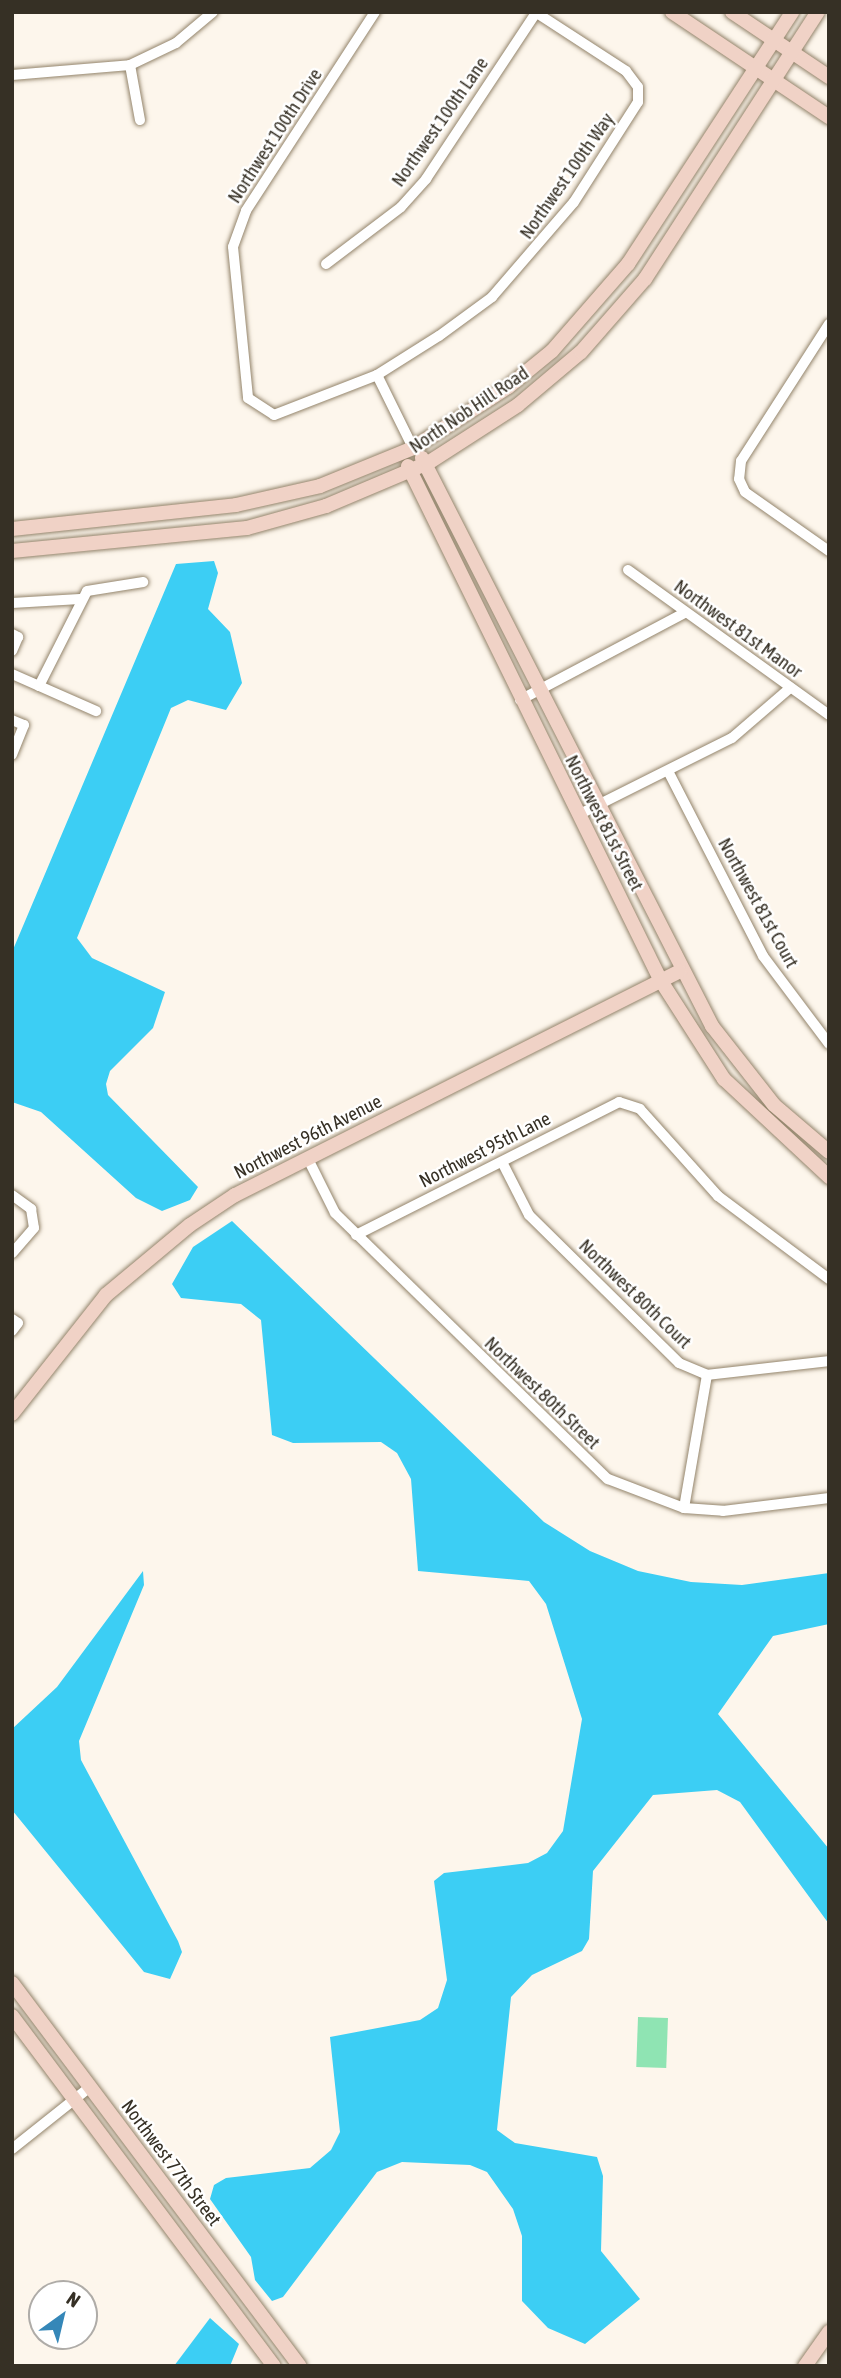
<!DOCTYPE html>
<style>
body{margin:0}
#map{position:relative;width:841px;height:2378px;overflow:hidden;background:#fdf6ec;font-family:"Asap Condensed",sans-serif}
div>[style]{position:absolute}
.green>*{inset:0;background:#8fe4b3;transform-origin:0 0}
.water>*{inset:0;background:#3ccef4}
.roads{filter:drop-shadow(0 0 2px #93846b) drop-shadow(0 0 2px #93846b)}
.street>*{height:10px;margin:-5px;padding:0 5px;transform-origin:5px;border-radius:5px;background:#fff}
.secondary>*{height:14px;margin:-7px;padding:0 7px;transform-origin:7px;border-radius:7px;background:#f0d2c6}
span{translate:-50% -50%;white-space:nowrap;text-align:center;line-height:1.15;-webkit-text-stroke:5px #fff;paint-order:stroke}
.street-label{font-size:19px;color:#363025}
.frame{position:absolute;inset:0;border:14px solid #363025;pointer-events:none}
.north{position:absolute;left:28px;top:2280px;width:70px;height:70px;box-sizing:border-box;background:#fff;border:2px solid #afaca8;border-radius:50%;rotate:34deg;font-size:19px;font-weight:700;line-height:28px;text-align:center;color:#363025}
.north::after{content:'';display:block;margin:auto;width:24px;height:32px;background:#3587b8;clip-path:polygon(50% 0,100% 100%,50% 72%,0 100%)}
</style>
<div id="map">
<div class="green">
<div style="left:638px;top:2017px;width:30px;height:50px;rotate:2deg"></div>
</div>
<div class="water">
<div style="clip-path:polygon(214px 561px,218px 573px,208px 609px,230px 632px,242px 683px,226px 710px,188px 700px,171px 708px,77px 938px,92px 958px,165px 992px,153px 1028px,110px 1071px,106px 1084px,108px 1095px,198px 1187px,190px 1200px,162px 1211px,136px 1198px,41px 1112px,12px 1102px,12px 952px,176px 564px)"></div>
<div style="clip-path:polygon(232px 1221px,544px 1522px,590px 1551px,638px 1571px,691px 1582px,742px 1585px,829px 1573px,829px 1624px,773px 1636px,718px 1714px,829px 1849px,829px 1924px,740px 1802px,717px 1790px,653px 1795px,593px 1871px,589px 1939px,582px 1951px,532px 1975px,511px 1997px,497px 2130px,515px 2143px,597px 2157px,603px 2176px,601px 2251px,640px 2299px,585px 2344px,548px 2328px,522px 2301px,522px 2236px,513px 2209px,487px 2172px,470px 2165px,402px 2162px,377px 2172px,283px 2297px,272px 2301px,255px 2280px,251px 2257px,210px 2199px,214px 2185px,226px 2178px,310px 2168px,331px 2150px,340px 2132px,330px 2037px,420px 2020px,438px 2008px,447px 1980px,434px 1881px,444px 1873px,528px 1863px,547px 1853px,563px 1831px,582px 1719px,546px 1604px,529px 1581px,418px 1571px,411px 1479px,397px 1453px,381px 1442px,293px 1443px,272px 1435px,261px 1320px,241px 1304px,181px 1298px,172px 1284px,193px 1247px)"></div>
<div style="clip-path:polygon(143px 1571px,144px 1585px,79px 1741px,81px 1760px,178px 1941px,182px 1952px,170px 1979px,144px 1972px,12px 1810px,12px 1729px,57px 1687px)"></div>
<div style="clip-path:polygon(210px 2318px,239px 2344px,230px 2366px,174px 2366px)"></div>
</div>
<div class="roads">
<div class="street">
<div style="left:375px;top:12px;width:237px;rotate:123deg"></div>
<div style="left:246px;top:211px;width:38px;rotate:110deg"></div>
<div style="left:233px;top:247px;width:152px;rotate:84.3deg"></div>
<div style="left:248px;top:398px;width:31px;rotate:33deg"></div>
<div style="left:274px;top:415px;width:110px;rotate:-21.2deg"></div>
<div style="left:377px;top:375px;width:73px;rotate:-32.2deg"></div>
<div style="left:439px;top:336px;width:66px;rotate:-36.3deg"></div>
<div style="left:492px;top:297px;width:125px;rotate:-49.2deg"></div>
<div style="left:574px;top:202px;width:119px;rotate:-57.4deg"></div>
<div style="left:638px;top:102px;width:15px;rotate:-90deg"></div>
<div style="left:638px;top:87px;width:20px;rotate:-127deg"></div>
<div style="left:626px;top:71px;width:108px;rotate:-147deg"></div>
<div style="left:130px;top:65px;width:56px;rotate:79.7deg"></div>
<div style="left:12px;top:75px;width:118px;rotate:-4.8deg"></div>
<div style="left:130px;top:65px;width:51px;rotate:-25.6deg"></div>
<div style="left:176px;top:43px;width:48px;rotate:-40deg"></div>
<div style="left:326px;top:264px;width:94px;rotate:-37.2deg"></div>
<div style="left:401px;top:207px;width:38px;rotate:-48deg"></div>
<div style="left:426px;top:179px;width:199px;rotate:-56.5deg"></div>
<div style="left:829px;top:324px;width:163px;rotate:122.7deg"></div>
<div style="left:741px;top:461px;width:18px;rotate:96deg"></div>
<div style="left:739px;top:479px;width:14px;rotate:65deg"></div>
<div style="left:745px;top:492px;width:103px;rotate:35.1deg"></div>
<div style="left:377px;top:375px;width:81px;rotate:63.7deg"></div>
<div style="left:628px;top:570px;width:248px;rotate:35.8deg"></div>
<div style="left:12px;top:603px;width:68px;rotate:-3.4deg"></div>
<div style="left:12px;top:634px;width:7px;rotate:27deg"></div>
<div style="left:18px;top:637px;width:15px;rotate:113deg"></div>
<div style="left:12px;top:674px;width:92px;rotate:23.8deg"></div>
<div style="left:39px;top:686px;width:106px;rotate:-63.2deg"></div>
<div style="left:87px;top:591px;width:57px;rotate:-9.1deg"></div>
<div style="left:520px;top:700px;width:186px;rotate:-27.9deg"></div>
<div style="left:12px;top:720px;width:13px;rotate:23deg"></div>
<div style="left:24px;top:725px;width:32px;rotate:112deg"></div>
<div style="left:668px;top:771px;width:208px;rotate:62.8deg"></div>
<div style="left:763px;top:956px;width:110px;rotate:53.1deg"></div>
<div style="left:578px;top:815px;width:172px;rotate:-26.6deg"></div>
<div style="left:732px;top:738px;width:77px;rotate:-40.8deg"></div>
<div style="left:308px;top:1159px;width:60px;rotate:63.4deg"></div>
<div style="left:335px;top:1213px;width:381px;rotate:44.3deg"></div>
<div style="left:608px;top:1479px;width:81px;rotate:20.9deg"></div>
<div style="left:684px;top:1508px;width:39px;rotate:4deg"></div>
<div style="left:723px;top:1511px;width:107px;rotate:-7deg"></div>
<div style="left:502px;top:1162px;width:59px;rotate:63deg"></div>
<div style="left:529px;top:1215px;width:211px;rotate:44.6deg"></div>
<div style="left:679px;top:1363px;width:30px;rotate:23deg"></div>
<div style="left:707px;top:1375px;width:123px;rotate:-6.5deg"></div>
<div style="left:12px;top:1195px;width:24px;rotate:36deg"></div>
<div style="left:31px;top:1209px;width:19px;rotate:81deg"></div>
<div style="left:34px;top:1228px;width:33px;rotate:131deg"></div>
<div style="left:356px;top:1235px;width:295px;rotate:-26.8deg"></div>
<div style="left:619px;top:1102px;width:22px;rotate:18deg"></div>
<div style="left:640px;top:1109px;width:117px;rotate:48.1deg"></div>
<div style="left:718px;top:1196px;width:139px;rotate:36.8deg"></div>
<div style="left:12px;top:1319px;width:7px;rotate:34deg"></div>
<div style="left:18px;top:1323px;width:10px;rotate:127deg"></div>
<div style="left:684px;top:1508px;width:135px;rotate:-80.2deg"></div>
<div style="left:12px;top:2149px;width:100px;rotate:-38.5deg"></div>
</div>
<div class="secondary">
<div style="left:672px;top:12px;width:189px;rotate:33.8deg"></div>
<div style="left:732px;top:12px;width:117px;rotate:33.8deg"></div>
<div style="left:422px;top:458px;width:638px;rotate:62.95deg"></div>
<div style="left:712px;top:1026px;width:100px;rotate:51.9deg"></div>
<div style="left:774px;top:1105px;width:72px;rotate:40.5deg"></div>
<div style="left:408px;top:466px;width:574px;rotate:63.84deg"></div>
<div style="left:661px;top:981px;width:117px;rotate:57.3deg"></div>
<div style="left:724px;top:1079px;width:144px;rotate:43deg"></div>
<div style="left:12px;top:529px;width:225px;rotate:-6.1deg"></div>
<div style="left:236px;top:505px;width:86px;rotate:-12.7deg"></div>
<div style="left:320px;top:486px;width:100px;rotate:-22.2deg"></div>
<div style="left:413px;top:448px;width:113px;rotate:-32.7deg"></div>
<div style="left:508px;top:387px;width:57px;rotate:-39.3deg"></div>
<div style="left:552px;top:351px;width:116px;rotate:-48.9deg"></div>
<div style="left:628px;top:264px;width:301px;rotate:-56.9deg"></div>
<div style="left:12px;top:551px;width:236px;rotate:-5.6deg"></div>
<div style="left:247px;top:528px;width:82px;rotate:-15.6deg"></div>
<div style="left:326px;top:506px;width:111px;rotate:-22.9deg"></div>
<div style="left:428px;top:463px;width:107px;rotate:-32.8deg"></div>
<div style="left:518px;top:405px;width:82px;rotate:-40.1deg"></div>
<div style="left:581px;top:352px;width:97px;rotate:-48.8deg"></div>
<div style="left:645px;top:279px;width:318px;rotate:-57.1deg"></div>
<div style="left:12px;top:1414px;width:152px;rotate:-51.7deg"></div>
<div style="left:106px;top:1295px;width:109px;rotate:-39.8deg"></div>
<div style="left:190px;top:1225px;width:54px;rotate:-33.7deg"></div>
<div style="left:235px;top:1195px;width:498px;rotate:-26.7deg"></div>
<div style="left:12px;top:1983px;width:479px;rotate:53.1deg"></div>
<div style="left:12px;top:2016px;width:437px;rotate:53.2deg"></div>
<div style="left:805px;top:2366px;width:42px;rotate:-54.8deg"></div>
</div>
</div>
<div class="street-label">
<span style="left:440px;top:122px;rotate:-55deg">Northwest 100th Lane</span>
<span style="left:275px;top:136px;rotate:-57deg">Northwest 100th Drive</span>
<span style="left:567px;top:176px;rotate:-55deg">Northwest 100th Way</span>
<span style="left:469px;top:410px;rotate:-34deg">North Nob Hill Road</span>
<span style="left:738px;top:629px;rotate:36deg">Northwest 81st Manor</span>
<span style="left:604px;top:823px;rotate:63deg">Northwest 81st Street</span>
<span style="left:758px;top:903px;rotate:61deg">Northwest 81st Court</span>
<span style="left:308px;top:1137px;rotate:-27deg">Northwest 96th Avenue</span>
<span style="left:485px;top:1150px;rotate:-27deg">Northwest 95th Lane</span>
<span style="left:635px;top:1294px;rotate:44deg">Northwest 80th Court</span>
<span style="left:542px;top:1393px;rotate:44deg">Northwest 80th Street</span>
<span style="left:171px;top:2163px;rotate:53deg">Northwest 77th Street</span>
</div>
<div class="frame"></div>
<div class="north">N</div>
</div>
